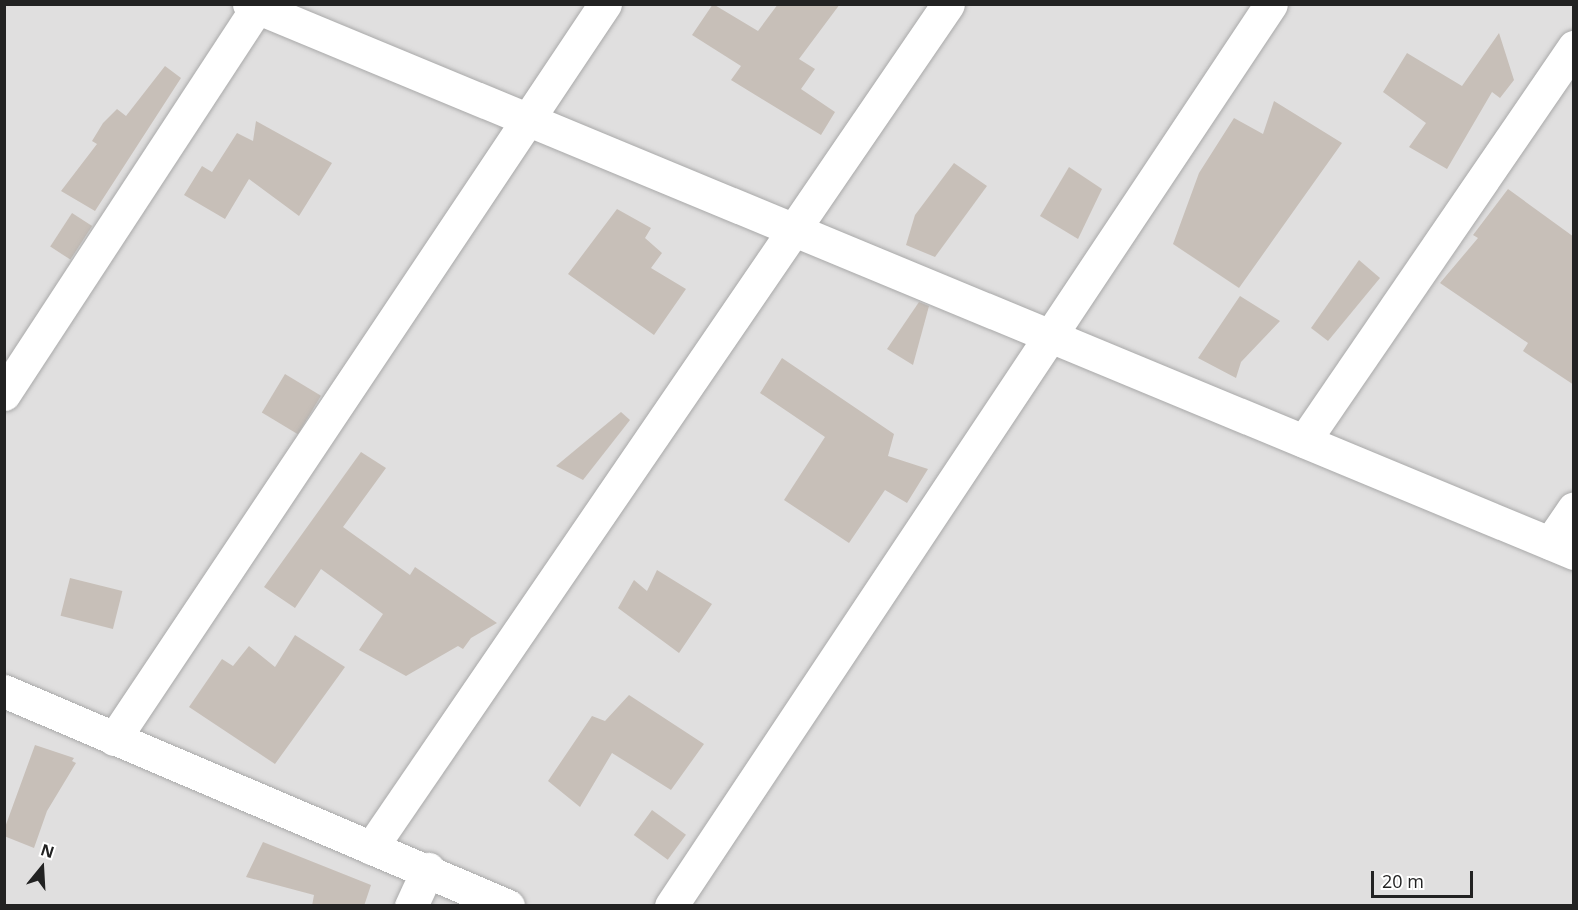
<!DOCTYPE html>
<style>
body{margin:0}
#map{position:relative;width:1578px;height:910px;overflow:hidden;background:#f2efe9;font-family:"Open Sans",sans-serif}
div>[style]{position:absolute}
.residential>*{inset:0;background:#e0dfdf;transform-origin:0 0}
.building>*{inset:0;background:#c7bfb8;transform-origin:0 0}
.roads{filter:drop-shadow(0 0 2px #a9a9a9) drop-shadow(0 0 2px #a9a9a9)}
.street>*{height:33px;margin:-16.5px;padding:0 16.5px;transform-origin:16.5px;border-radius:16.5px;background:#fff}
span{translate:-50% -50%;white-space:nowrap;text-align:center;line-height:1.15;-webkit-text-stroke:4.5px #fff;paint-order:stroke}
.frame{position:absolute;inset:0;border:6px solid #222;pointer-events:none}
.north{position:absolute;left:12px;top:838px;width:60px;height:60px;-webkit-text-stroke:4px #fff;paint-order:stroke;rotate:18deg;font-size:16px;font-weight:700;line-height:24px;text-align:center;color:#222}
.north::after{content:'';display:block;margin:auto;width:21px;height:27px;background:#222;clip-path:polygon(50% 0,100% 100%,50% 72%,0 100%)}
.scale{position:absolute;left:1371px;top:871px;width:102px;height:27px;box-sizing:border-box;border:3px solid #222;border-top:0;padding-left:8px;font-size:18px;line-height:21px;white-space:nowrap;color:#222;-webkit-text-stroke:4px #fff;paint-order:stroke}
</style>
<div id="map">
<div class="residential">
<div style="left:5px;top:5px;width:1568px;height:900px"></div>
</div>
<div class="building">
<div style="clip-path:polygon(713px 4px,758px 31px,778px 4px,840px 4px,799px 59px,815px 69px,801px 89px,835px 112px,821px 135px,731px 80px,741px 66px,692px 35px)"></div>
<div style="clip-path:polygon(1499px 33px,1514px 80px,1500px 98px,1492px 92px,1447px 169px,1409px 147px,1426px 123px,1383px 92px,1407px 53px,1462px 86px)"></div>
<div style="clip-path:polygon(165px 66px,181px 78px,95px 211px,61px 191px,97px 144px,92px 141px,103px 123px,117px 109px,126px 116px)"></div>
<div style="clip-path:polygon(1274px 101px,1342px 143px,1239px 288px,1173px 244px,1199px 173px,1234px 118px,1263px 134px)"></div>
<div style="clip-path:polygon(256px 121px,332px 163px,299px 216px,249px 179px,225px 219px,184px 195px,202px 166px,212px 172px,237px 133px,253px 141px)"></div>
<div style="clip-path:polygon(954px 163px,987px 186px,935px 257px,906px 245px,915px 215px)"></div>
<div style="clip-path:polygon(1069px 167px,1102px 189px,1078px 239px,1040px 216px)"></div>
<div style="clip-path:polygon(1508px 189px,1574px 237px,1574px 385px,1523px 351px,1528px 343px,1440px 283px,1478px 238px,1473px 235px)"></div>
<div style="clip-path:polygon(617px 209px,651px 228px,645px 238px,662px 253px,651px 268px,686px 289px,654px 335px,568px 274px)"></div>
<div style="left:72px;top:213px;width:24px;height:40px;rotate:33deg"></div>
<div style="clip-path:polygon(1359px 260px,1380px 278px,1328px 341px,1311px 328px)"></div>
<div style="clip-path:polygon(1240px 296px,1280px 321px,1241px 362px,1236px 378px,1198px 358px)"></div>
<div style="clip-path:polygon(919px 302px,929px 306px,913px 365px,887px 349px)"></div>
<div style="clip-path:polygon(782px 358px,894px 434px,888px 456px,928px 469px,907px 503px,885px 490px,849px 543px,784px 500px,825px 437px,760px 393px)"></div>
<div style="left:285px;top:374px;width:42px;height:45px;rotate:31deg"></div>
<div style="clip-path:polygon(621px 412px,630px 420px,583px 480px,556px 466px)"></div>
<div style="clip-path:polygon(361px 452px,386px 468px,343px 527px,410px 575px,415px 567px,497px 623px,471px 638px,463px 649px,458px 646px,406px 676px,359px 650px,383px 614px,321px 569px,295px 608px,264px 587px)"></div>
<div style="clip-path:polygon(657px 570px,712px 604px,679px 653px,618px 608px,634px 580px,647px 591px)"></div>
<div style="left:70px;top:578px;width:54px;height:39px;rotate:14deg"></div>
<div style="clip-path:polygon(295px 635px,345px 667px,275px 764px,189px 707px,222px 659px,233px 666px,249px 646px,275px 667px)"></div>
<div style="clip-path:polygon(629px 695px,704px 744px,671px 790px,612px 753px,580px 807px,548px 781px,592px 716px,605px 721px)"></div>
<div style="clip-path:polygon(35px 745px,74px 758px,72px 761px,76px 763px,47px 811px,34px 848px,4px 836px,4px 830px)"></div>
<div style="left:652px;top:810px;width:42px;height:31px;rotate:36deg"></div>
<div style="clip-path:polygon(263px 842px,371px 885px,364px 906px,312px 906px,314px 895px,246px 877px)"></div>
</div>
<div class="roads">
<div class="street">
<div style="left:249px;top:4px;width:1434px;rotate:22.51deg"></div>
<div style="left:4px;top:394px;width:466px;rotate:-56.8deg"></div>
<div style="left:1304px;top:441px;width:478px;rotate:-55.6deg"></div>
<div style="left:1550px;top:543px;width:42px;rotate:-55.6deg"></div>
<div style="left:4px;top:691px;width:548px;rotate:23.1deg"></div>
<div style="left:114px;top:739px;width:884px;rotate:-56.26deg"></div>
<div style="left:371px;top:848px;width:1022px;rotate:-55.64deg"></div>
<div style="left:411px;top:906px;width:41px;rotate:-65.3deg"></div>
<div style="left:671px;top:906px;width:1083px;rotate:-56.37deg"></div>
</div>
</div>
<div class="frame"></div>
<div class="north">N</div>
<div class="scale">20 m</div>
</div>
